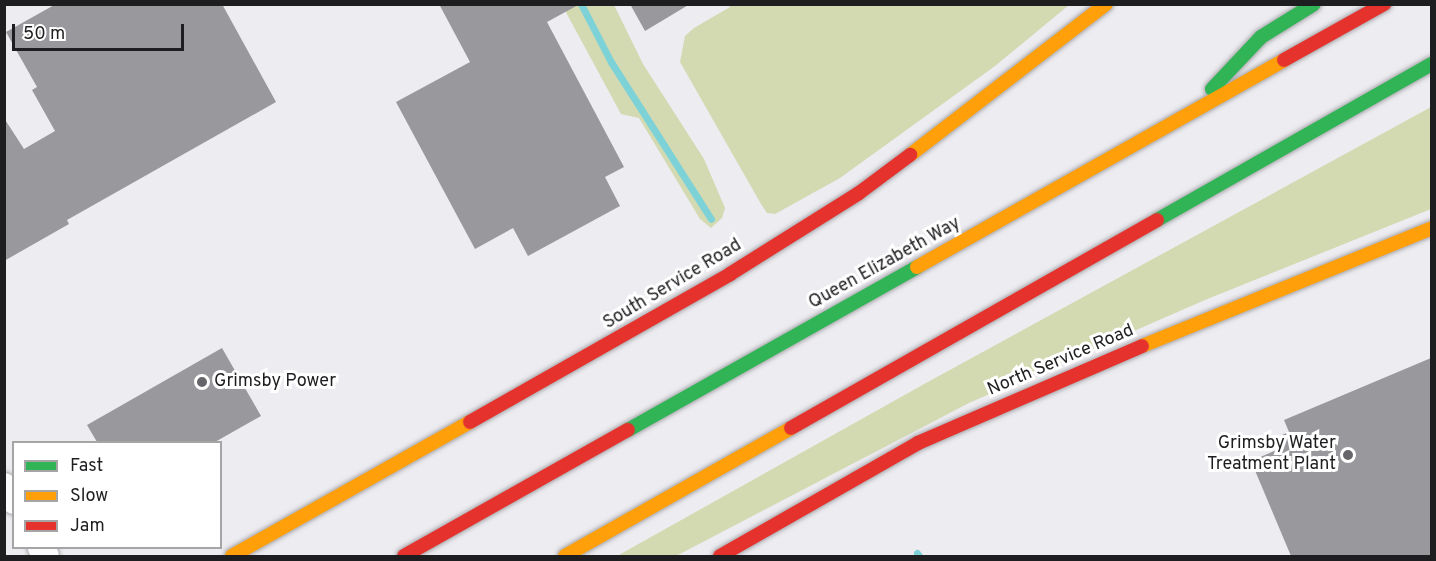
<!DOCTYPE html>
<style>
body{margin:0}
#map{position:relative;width:1436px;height:561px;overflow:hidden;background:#ececf1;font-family:Overpass,sans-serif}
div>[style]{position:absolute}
.green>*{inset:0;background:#d3dab1}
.stream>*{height:7px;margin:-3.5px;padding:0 3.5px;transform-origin:3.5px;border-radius:3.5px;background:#7dd2d7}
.building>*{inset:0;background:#99989c}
.roads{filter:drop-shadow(0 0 2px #a8a8ac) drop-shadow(0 0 2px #a8a8ac)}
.street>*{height:26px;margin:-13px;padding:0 13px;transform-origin:13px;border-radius:13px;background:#fcfcfd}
.fast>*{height:14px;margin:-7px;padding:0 7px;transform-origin:7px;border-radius:7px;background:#30b455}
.slow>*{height:14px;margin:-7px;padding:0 7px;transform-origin:7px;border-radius:7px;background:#ff9f0a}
.jam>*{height:14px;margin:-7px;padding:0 7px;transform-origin:7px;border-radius:7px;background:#e5322d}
.dots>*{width:16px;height:16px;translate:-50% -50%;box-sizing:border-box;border:3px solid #fff;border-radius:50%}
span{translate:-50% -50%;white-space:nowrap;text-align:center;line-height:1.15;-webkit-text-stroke:6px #fff;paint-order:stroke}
.street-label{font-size:18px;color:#1e1e21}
.poi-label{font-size:18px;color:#1e1e21}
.left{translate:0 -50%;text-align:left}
.right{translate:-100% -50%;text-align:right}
.frame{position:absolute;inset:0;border:6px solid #1e1e21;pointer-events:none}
.legend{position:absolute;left:12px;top:441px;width:210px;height:108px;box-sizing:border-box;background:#fff;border:2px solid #a5a5a6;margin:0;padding:8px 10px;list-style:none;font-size:18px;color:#1e1e21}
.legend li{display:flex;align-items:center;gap:12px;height:30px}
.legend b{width:30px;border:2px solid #a5a5a6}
.scale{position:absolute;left:12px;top:24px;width:172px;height:27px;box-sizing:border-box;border:3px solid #1e1e21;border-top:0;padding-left:8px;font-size:18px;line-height:21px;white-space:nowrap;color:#1e1e21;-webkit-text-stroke:4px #fff;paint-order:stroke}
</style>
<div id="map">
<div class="green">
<div style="clip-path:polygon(562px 5px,614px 5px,643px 64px,704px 159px,725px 208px,722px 218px,711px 228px,700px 219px,639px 118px,621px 114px)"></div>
<div style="clip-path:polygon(729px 5px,1069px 5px,995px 66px,840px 178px,775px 214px,767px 213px,761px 204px,680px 62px,685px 36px,694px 28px,730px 7px)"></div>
<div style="clip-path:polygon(1431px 107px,1431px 209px,1205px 300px,969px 403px,676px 556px,617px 556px,926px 383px)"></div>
</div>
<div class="stream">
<div style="left:581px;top:4px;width:65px;rotate:62.7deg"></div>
<div style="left:611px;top:62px;width:186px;rotate:57.5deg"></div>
<div style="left:917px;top:553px;width:4px;rotate:56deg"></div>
</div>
<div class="building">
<div style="clip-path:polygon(56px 4px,222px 4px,276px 102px,67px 220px,69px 224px,4px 261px,4px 118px,24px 149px,55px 131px,32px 90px,37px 87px,6px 32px)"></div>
<div style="clip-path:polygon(439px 4px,580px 4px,547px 22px,624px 167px,605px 177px,620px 206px,528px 256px,513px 228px,475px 249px,396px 102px,470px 62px)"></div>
<div style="clip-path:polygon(630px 4px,690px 4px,645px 31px)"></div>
<div style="clip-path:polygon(222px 348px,261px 416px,215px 442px,97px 442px,87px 425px)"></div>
<div style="clip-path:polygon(1431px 358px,1431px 556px,1291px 556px,1251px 461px,1279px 449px,1275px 438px,1289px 432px,1284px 420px)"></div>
</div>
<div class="roads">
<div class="street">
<div style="left:4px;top:486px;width:18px;rotate:56deg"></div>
<div style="left:41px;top:548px;width:9px;rotate:58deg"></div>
</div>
<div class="fast">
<div style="left:1212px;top:89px;width:71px;rotate:-46.7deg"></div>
<div style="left:1261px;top:37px;width:62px;rotate:-31.9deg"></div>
<div style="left:1157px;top:220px;width:316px;rotate:-29.6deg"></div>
<div style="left:628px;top:430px;width:332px;rotate:-29.4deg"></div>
</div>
<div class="slow">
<div style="left:910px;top:155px;width:247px;rotate:-37.6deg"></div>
<div style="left:917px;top:267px;width:421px;rotate:-29.4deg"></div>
<div style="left:1142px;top:346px;width:313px;rotate:-22.1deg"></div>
<div style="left:232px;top:556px;width:273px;rotate:-29.4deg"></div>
<div style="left:565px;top:556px;width:260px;rotate:-29.5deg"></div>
</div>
<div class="jam">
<div style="left:1284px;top:60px;width:115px;rotate:-29.2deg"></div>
<div style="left:470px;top:422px;width:299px;rotate:-29.6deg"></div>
<div style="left:730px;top:274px;width:152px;rotate:-32.1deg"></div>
<div style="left:859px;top:193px;width:64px;rotate:-36.7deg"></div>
<div style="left:791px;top:428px;width:421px;rotate:-29.6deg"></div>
<div style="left:404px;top:556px;width:257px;rotate:-29.4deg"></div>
<div style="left:720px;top:556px;width:228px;rotate:-29.7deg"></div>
<div style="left:918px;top:443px;width:244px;rotate:-23.4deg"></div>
</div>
</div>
<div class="dots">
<div style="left:202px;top:382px;background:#66666a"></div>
<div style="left:1348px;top:455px;background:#66666a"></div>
</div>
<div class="street-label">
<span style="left:885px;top:264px;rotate:-29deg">Queen Elizabeth Way</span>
<span style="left:673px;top:285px;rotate:-31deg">South Service Road</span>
<span style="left:1061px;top:361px;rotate:-23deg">North Service Road</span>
</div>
<div class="poi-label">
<span class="left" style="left:214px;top:382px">Grimsby Power</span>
<span class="right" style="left:1336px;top:455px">Grimsby Water<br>Treatment Plant</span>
</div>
<div class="frame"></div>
<ul class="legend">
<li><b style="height:8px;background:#30b455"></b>Fast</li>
<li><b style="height:8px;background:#ff9f0a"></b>Slow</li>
<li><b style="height:8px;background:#e5322d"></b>Jam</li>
</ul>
<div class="scale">50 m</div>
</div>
